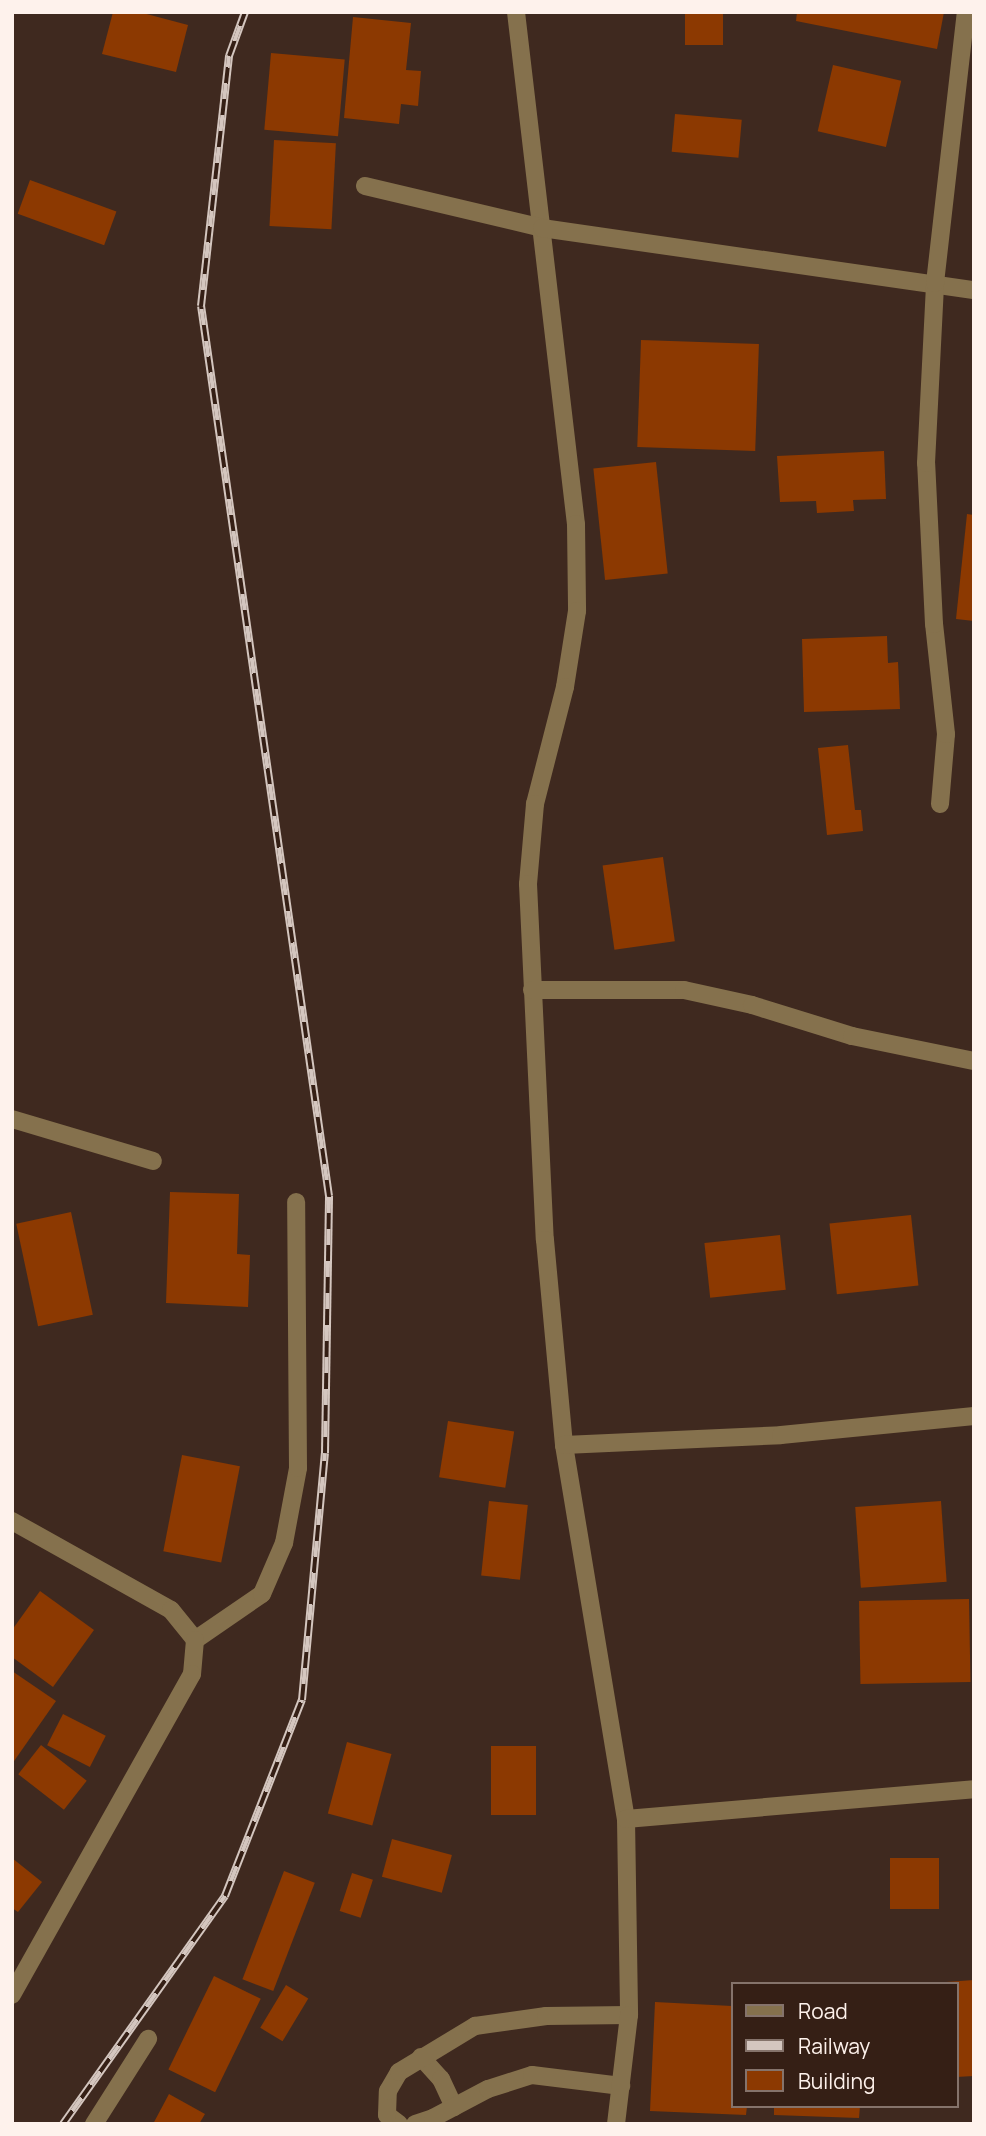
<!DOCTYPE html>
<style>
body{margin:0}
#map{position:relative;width:986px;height:2136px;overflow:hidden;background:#3f291f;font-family:Manrope,sans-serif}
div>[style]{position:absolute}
.building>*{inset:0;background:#8c3901;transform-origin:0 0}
.lane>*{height:18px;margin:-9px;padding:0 9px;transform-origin:9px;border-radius:9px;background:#85714d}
.street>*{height:18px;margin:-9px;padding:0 9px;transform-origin:9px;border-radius:9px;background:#85714d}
.rail>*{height:8px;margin-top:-4px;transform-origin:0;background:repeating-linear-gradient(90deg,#351f15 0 16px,#d4c6bf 0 32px);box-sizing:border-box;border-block:2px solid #d4c6bf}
span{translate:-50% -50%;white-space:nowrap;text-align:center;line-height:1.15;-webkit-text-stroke:6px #351f15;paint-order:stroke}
.frame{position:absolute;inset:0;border:14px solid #fef2ec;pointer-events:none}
.legend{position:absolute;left:731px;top:1982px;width:228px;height:126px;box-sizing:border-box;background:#351f15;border:2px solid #85736b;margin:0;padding:9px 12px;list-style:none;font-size:21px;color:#fef2ec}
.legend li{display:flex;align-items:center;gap:14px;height:35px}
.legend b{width:35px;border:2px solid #85736b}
</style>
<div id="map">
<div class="building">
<div style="clip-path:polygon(113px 12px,139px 12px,188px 25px,176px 72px,102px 54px)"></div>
<div style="left:685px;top:12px;width:38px;height:33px"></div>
<div style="clip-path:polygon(797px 12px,944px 12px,937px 49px,796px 21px)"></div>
<div style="clip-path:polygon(353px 17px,411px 23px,406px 70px,421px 71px,418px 106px,401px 104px,399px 124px,344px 118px)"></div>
<div style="left:271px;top:53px;width:74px;height:77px;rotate:5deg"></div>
<div style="left:833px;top:65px;width:70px;height:68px;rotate:13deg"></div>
<div style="left:675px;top:114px;width:67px;height:38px;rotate:5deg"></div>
<div style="left:274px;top:140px;width:62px;height:86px;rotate:3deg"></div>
<div style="left:30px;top:180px;width:92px;height:36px;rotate:20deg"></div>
<div style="left:641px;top:340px;width:118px;height:107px;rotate:2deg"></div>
<div style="clip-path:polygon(884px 451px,886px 499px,853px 500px,854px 511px,817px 513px,816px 501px,780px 502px,777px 456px)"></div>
<div style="left:656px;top:462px;width:112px;height:63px;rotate:84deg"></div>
<div style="clip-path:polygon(967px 514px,974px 515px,974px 621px,956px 619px)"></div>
<div style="clip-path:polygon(887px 636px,888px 663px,898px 662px,900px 709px,804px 712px,802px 639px)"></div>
<div style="clip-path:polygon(848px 745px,855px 810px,861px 810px,863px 831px,827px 835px,818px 748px)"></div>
<div style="left:663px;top:857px;width:85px;height:61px;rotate:82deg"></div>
<div style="clip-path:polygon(170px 1192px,239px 1194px,237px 1254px,250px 1255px,248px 1307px,166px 1303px)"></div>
<div style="left:71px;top:1212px;width:105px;height:56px;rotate:78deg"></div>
<div style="left:911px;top:1215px;width:71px;height:82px;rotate:84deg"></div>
<div style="left:780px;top:1235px;width:55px;height:76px;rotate:84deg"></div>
<div style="left:448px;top:1421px;width:67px;height:57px;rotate:9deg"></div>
<div style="left:182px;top:1455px;width:59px;height:98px;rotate:11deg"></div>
<div style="left:489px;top:1501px;width:39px;height:75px;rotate:6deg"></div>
<div style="left:941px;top:1501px;width:81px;height:86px;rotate:86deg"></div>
<div style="clip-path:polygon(40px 1591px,94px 1630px,53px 1687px,12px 1657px,12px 1630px)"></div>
<div style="left:969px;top:1599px;width:83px;height:110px;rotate:89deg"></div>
<div style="clip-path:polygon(12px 1671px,56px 1701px,12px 1764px)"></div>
<div style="left:63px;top:1714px;width:48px;height:35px;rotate:27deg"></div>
<div style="left:347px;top:1742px;width:46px;height:74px;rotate:15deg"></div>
<div style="left:41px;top:1745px;width:58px;height:37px;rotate:38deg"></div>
<div style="left:491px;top:1746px;width:45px;height:69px"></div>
<div style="left:392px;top:1839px;width:62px;height:39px;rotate:15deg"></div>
<div style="clip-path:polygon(12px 1858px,42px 1882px,18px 1912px,12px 1908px)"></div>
<div style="left:890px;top:1858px;width:49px;height:51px"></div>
<div style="left:284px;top:1871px;width:33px;height:116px;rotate:21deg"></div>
<div style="left:352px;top:1873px;width:22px;height:40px;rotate:18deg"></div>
<div style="left:214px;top:1976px;width:52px;height:104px;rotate:26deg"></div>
<div style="clip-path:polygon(974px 1980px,974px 2076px,956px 2077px,956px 1984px,946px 1982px)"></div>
<div style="left:286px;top:1985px;width:26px;height:50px;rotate:31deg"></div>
<div style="clip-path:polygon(655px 2002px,732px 2006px,732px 2106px,747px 2106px,746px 2115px,650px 2111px)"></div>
<div style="clip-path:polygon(169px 2094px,205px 2114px,199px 2124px,153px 2124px)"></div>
<div style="clip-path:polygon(774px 2106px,860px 2106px,859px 2118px,774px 2115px)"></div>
</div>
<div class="lane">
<div style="left:195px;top:1640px;width:81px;rotate:-34.5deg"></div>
<div style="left:262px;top:1594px;width:56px;rotate:-66.7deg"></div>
<div style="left:284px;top:1543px;width:76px;rotate:-79.4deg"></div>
<div style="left:298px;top:1468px;width:266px;rotate:-90.4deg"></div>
<div style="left:421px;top:2057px;width:30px;rotate:48deg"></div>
<div style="left:441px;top:2079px;width:31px;rotate:65deg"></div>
<div style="left:399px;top:2124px;width:15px;rotate:-143deg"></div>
<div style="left:387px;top:2115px;width:24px;rotate:-88deg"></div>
<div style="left:388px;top:2091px;width:22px;rotate:-60deg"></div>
<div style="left:399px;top:2072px;width:89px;rotate:-31.2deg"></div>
<div style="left:475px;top:2026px;width:72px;rotate:-8deg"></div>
<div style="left:546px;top:2016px;width:83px;rotate:-0.7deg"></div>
<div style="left:415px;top:2124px;width:19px;rotate:-18deg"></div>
<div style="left:433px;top:2118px;width:62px;rotate:-27.8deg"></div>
<div style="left:488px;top:2089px;width:46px;rotate:-17.7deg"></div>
<div style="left:532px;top:2075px;width:90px;rotate:7deg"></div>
</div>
<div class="street">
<div style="left:516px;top:12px;width:516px;rotate:83.32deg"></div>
<div style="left:576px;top:524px;width:87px;rotate:89.3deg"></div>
<div style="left:577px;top:611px;width:77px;rotate:99deg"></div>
<div style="left:565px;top:687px;width:121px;rotate:104.4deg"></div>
<div style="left:535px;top:804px;width:80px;rotate:95deg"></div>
<div style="left:528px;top:884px;width:356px;rotate:87.3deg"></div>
<div style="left:545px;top:1240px;width:206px;rotate:84.7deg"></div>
<div style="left:564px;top:1445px;width:379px;rotate:80.6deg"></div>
<div style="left:626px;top:1819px;width:196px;rotate:89.1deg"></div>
<div style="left:629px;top:2015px;width:110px;rotate:96.8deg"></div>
<div style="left:365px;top:186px;width:182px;rotate:13.3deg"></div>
<div style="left:542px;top:228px;width:436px;rotate:8.2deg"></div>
<div style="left:940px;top:804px;width:70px;rotate:-85.1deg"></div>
<div style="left:946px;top:734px;width:111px;rotate:-96.2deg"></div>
<div style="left:934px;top:624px;width:161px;rotate:-92.8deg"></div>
<div style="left:926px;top:463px;width:180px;rotate:-87.1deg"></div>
<div style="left:935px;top:283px;width:273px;rotate:-83.5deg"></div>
<div style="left:532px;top:990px;width:152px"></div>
<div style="left:684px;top:990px;width:70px;rotate:12.4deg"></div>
<div style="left:752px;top:1005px;width:105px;rotate:17.2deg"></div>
<div style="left:852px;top:1036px;width:125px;rotate:11.6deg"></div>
<div style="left:12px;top:1119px;width:147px;rotate:16.6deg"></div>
<div style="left:564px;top:1445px;width:217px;rotate:-2.6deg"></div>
<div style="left:781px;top:1435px;width:194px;rotate:-5.6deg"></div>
<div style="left:12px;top:1521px;width:182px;rotate:29.2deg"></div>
<div style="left:171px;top:1610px;width:38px;rotate:51deg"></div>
<div style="left:195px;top:1640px;width:34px;rotate:95deg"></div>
<div style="left:192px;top:1674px;width:368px;rotate:119.3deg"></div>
<div style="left:626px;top:1819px;width:349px;rotate:-4.9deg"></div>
<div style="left:94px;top:2124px;width:101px;rotate:-57.6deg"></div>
</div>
<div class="rail">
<div style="left:63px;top:2124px;width:280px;rotate:-54.6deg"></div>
<div style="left:225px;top:1896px;width:211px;rotate:-68.6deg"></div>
<div style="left:302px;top:1700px;width:248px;rotate:-84.7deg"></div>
<div style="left:325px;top:1453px;width:257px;rotate:-89.1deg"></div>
<div style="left:329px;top:1196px;width:899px;rotate:-98.18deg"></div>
<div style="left:201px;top:306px;width:252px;rotate:-83.6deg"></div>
<div style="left:229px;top:56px;width:47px;rotate:-70deg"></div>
</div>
<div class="frame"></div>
<ul class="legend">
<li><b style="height:9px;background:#85714d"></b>Road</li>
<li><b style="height:9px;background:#d4c6bf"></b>Railway</li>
<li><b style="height:19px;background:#8c3901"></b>Building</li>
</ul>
</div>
